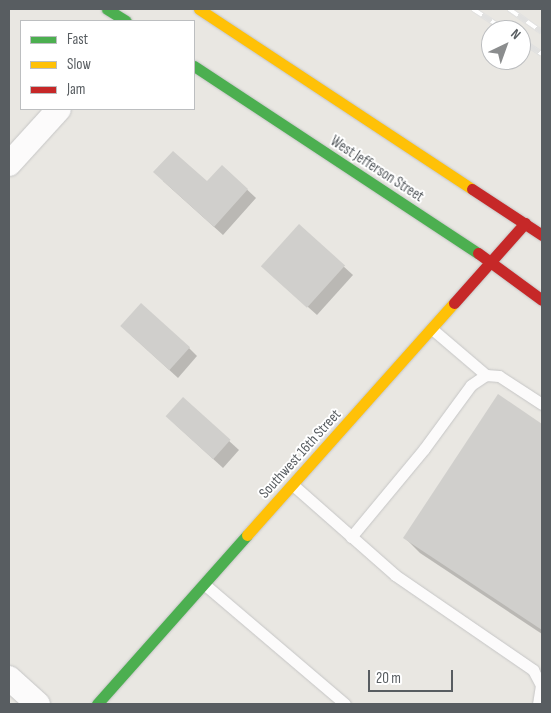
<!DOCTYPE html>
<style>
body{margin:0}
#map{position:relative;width:551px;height:713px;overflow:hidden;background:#e9e7e2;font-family:"Sofia Sans Condensed",sans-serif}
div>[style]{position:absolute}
.shadow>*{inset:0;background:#0003}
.building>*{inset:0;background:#d0cfcc;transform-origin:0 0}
.roads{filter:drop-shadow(0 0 1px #c5c5c5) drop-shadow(0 0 1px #c5c5c5)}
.lane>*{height:11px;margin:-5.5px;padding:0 5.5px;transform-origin:5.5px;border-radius:5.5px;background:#fcfbfb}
.street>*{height:24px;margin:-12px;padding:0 12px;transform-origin:12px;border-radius:12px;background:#fcfbfb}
.fast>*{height:11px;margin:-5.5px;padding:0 5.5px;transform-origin:5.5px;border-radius:5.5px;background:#4caf50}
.slow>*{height:11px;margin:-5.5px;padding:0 5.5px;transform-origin:5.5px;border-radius:5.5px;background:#ffc107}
.jam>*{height:11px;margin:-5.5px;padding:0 5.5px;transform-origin:5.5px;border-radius:5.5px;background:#c62828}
.rail>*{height:5.5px;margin-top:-2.75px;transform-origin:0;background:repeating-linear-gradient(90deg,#fff 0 11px,#e1e1e0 0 22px);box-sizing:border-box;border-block:1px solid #e1e1e0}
span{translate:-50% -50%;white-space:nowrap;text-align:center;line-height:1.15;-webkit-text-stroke:4px #fff;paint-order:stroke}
.street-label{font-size:15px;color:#585d61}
.frame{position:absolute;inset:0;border:10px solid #585d61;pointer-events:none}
.legend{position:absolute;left:20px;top:20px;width:175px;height:90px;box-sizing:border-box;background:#fff;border:1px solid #bcbec0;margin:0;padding:6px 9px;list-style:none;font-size:15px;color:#585d61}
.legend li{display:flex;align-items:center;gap:10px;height:25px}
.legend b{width:25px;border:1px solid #bcbec0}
.north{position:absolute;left:481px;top:20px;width:50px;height:50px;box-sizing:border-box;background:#fff;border:1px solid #bcbec0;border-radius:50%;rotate:42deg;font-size:14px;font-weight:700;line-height:20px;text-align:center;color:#585d61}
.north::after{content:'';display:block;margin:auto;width:18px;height:22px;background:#8b8d8e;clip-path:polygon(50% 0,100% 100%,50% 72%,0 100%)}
.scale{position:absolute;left:368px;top:670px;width:85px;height:22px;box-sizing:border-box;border:2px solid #585d61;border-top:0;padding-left:6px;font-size:15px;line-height:18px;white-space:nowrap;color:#585d61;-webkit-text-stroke:4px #fff;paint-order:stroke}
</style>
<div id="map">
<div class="shadow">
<div style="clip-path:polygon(222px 166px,256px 198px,223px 235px,163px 181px,207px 183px)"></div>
<div style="clip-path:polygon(299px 226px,353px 275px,317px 315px,271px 274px)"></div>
<div style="clip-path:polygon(131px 335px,189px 348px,197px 356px,178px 378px)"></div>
<div style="clip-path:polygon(498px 396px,542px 425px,542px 634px,420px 553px,405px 538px)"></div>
<div style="clip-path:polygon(183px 399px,239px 450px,223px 468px,176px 425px)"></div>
</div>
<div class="building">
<div style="clip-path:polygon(173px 151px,207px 181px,222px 165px,248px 189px,214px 227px,153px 172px)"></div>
<div style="left:299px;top:224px;width:62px;height:57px;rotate:42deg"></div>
<div style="left:141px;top:303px;width:66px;height:31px;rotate:42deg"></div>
<div style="clip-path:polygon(498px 394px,542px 424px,542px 630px,403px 538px)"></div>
<div style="left:183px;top:397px;width:64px;height:26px;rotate:42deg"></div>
</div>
<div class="roads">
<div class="lane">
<div style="left:432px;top:329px;width:71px;rotate:40.4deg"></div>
<div style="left:293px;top:485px;width:136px;rotate:41.4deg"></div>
<div style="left:395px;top:575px;width:168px;rotate:34.5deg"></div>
<div style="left:533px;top:670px;width:17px;rotate:62deg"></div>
<div style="left:541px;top:685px;width:19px;rotate:99deg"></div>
<div style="left:351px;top:537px;width:114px;rotate:-50.3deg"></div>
<div style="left:424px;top:449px;width:79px;rotate:-53.7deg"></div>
<div style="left:471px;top:385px;width:18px;rotate:-34deg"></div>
<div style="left:486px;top:375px;width:13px;rotate:4deg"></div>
<div style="left:499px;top:376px;width:51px;rotate:33.1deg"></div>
<div style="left:204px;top:584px;width:185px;rotate:40.4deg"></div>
</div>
<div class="street">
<div style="left:9px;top:164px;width:74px;rotate:-47.7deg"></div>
<div style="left:9px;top:678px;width:39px;rotate:42deg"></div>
</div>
<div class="fast">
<div style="left:107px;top:9px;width:22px;rotate:32deg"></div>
<div style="left:194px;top:66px;width:340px;rotate:33.4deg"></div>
<div style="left:97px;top:704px;width:226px;rotate:-48.4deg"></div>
</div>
<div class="slow">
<div style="left:199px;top:9px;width:327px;rotate:33.4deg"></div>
<div style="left:247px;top:535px;width:311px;rotate:-48.3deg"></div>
</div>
<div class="jam">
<div style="left:472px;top:189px;width:84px;rotate:33.3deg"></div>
<div style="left:478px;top:253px;width:79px;rotate:36.3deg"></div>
<div style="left:454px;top:303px;width:107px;rotate:-48.4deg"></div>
</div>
</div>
<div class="rail">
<div style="left:473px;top:9px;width:38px;rotate:33deg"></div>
<div style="left:509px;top:9px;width:40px;rotate:34.9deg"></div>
<div style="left:521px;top:40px;width:25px;rotate:34deg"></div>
</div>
<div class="street-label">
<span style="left:377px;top:169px;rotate:33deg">West Jefferson Street</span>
<span style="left:300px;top:454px;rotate:-48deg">Southwest 16th Street</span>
</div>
<div class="frame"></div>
<ul class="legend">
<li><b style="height:6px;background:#4caf50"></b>Fast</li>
<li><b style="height:6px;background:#ffc107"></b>Slow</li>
<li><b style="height:6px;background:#c62828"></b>Jam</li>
</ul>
<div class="north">N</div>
<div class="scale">20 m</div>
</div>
